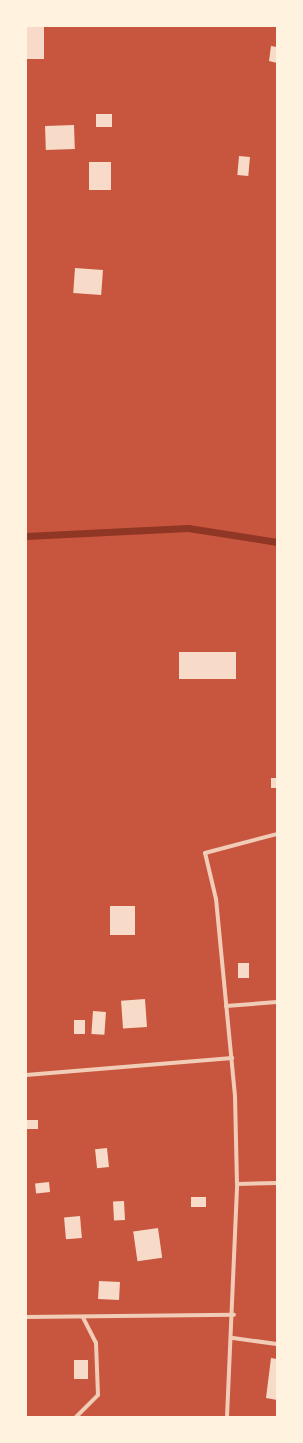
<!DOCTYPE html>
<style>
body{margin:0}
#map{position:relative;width:303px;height:1443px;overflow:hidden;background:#c8553d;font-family:Arial,sans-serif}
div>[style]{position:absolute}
.stream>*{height:7px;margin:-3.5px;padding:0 3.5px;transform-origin:3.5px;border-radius:3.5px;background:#8f3625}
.building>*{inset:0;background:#f7dbc8;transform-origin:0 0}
.minor>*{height:4px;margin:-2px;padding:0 2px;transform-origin:2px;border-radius:2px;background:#f1ccb7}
span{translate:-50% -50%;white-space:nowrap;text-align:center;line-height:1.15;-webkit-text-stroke:3.5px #fff3e0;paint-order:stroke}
.frame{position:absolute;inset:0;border:27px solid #fff3e0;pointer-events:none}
</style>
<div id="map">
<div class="stream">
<div style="left:26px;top:536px;width:162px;rotate:-2.8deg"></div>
<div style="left:188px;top:528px;width:90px;rotate:8.9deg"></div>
</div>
<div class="building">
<div style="left:26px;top:26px;width:18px;height:33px"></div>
<div style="clip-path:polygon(271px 46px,277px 47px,277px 63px,269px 61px)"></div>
<div style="left:96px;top:114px;width:16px;height:13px"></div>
<div style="left:74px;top:125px;width:24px;height:29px;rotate:88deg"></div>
<div style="left:239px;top:156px;width:11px;height:19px;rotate:5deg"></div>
<div style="left:89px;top:162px;width:22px;height:28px"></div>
<div style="left:75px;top:268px;width:28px;height:25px;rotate:4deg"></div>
<div style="left:179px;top:652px;width:57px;height:27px"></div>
<div style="left:271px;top:778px;width:6px;height:10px"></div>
<div style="left:135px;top:906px;width:29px;height:25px;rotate:90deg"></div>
<div style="left:238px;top:963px;width:11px;height:15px"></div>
<div style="left:145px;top:999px;width:28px;height:24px;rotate:86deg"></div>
<div style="left:93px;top:1011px;width:13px;height:23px;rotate:4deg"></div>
<div style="left:74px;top:1020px;width:11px;height:14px"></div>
<div style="left:27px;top:1120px;width:11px;height:9px"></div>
<div style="left:107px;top:1148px;width:19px;height:12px;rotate:84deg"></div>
<div style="left:49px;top:1182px;width:10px;height:14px;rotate:84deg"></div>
<div style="left:191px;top:1197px;width:15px;height:10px"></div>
<div style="left:124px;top:1201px;width:19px;height:11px;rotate:87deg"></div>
<div style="left:80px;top:1216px;width:22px;height:16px;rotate:85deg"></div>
<div style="left:158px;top:1228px;width:30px;height:25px;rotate:82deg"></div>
<div style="left:99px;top:1281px;width:21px;height:18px;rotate:3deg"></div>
<div style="clip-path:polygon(271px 1358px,277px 1359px,277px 1400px,266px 1398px)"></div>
<div style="left:74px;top:1360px;width:14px;height:19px"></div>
</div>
<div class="minor">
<div style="left:226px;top:1006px;width:51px;rotate:-4.5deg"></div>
<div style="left:26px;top:1075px;width:207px;rotate:-4.7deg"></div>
<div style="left:237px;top:1184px;width:40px;rotate:-1.4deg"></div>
<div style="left:26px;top:1317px;width:208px;rotate:-0.6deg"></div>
<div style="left:233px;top:1338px;width:44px;rotate:7.8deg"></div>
<div style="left:76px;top:1417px;width:31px;rotate:-45deg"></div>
<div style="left:98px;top:1395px;width:52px;rotate:-92.2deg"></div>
<div style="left:96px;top:1343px;width:29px;rotate:-117deg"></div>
<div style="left:227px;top:1417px;width:233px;rotate:-87.5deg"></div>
<div style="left:237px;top:1184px;width:88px;rotate:-91.3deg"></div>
<div style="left:235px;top:1096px;width:198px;rotate:-95.5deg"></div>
<div style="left:216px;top:899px;width:47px;rotate:-103.4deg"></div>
<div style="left:205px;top:853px;width:74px;rotate:-14.8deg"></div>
</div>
<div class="frame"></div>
</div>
